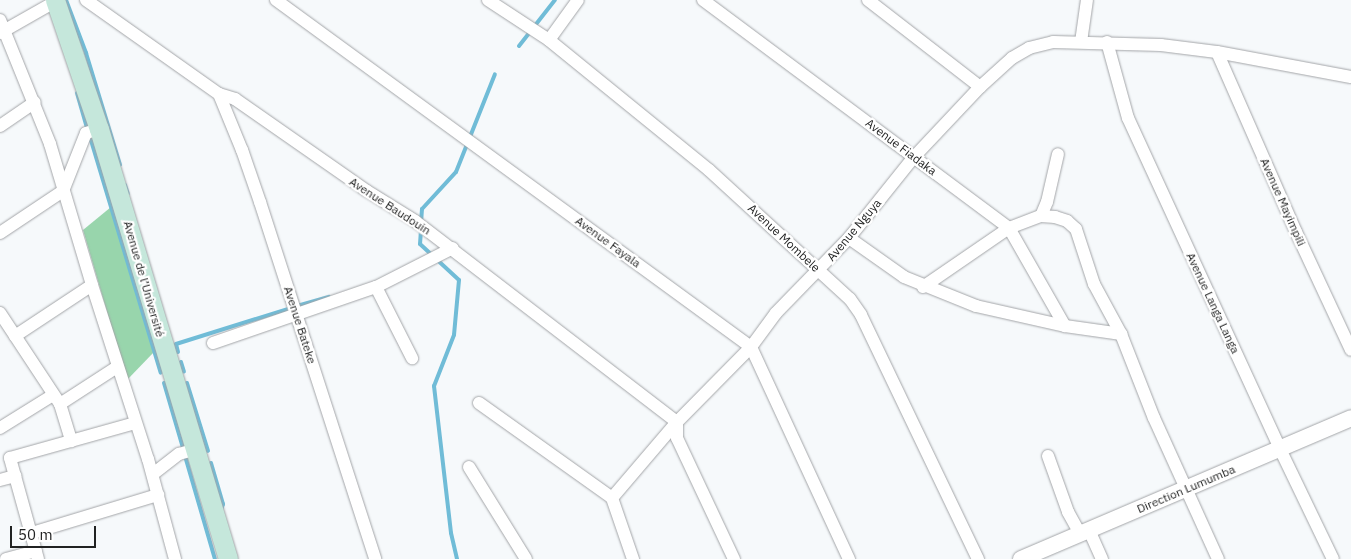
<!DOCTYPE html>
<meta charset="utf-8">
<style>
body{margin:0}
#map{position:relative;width:1351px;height:559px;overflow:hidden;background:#f6f9fb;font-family:"IBM Plex Sans",sans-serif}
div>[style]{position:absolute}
.forest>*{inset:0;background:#98d5ac}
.stream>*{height:4px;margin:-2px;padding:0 2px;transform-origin:2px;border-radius:2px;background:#70bcd7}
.roads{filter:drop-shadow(0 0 1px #a3a5a8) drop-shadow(0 0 1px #a3a5a8)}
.minor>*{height:12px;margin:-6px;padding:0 6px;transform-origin:6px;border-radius:6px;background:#fff}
.tertiary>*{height:16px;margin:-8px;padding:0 8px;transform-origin:8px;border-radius:8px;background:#fff}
.secondary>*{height:19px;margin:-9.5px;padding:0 9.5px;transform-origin:9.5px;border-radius:9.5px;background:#c5e7db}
span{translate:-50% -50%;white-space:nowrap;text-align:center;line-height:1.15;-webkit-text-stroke:4.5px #fff;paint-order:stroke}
.street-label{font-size:12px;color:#212222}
.scale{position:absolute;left:10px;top:526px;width:86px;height:22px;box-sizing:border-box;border:2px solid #212222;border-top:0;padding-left:6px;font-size:15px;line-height:18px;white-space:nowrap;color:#212222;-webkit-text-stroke:4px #fff;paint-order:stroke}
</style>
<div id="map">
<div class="forest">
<div style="clip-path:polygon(111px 207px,154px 352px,127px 380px,83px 230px)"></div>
</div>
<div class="stream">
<div style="left:66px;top:0;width:57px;rotate:69.3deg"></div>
<div style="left:86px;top:53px;width:117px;rotate:73.1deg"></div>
<div style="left:519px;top:46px;width:58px;rotate:-52deg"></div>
<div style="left:77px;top:93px;width:35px;rotate:74deg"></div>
<div style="left:90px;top:137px;width:246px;rotate:73.3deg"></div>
<div style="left:125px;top:185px;width:9px;rotate:72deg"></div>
<div style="left:421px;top:223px;width:14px;rotate:-86deg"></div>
<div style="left:422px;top:209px;width:50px;rotate:-47.4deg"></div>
<div style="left:456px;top:172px;width:105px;rotate:-68.3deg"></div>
<div style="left:421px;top:230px;width:14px;rotate:94deg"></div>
<div style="left:420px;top:244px;width:53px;rotate:42.7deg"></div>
<div style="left:459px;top:280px;width:55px;rotate:95.2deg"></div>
<div style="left:454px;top:335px;width:55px;rotate:111.4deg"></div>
<div style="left:434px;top:386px;width:148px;rotate:83.4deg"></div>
<div style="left:451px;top:533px;width:27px;rotate:77deg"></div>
<div style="left:297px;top:306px;width:33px;rotate:-16deg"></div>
<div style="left:178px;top:352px;width:8px;rotate:-104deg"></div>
<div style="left:176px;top:344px;width:121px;rotate:-17.4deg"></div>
<div style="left:181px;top:362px;width:10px;rotate:73deg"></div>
<div style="left:164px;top:383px;width:68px;rotate:73.7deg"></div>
<div style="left:187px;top:383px;width:71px;rotate:72.8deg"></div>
<div style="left:185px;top:456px;width:107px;rotate:73.8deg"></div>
<div style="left:211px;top:463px;width:43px;rotate:73.7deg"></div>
<div style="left:223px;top:504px;width:6px;rotate:108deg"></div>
</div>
<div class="roads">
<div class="minor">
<div style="left:86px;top:0;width:163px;rotate:35.3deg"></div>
<div style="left:219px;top:94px;width:17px;rotate:17deg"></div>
<div style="left:235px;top:99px;width:161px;rotate:34.9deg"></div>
<div style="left:367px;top:191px;width:57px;rotate:32deg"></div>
<div style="left:415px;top:221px;width:330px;rotate:37.5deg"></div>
<div style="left:677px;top:422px;width:16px;rotate:90deg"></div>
<div style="left:677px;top:438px;width:134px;rotate:64.8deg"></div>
<div style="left:276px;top:0;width:588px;rotate:36.15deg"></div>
<div style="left:751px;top:347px;width:234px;rotate:65.2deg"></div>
<div style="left:488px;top:0;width:73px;rotate:33.3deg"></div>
<div style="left:549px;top:40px;width:206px;rotate:39.1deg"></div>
<div style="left:709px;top:170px;width:191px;rotate:42.5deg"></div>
<div style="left:850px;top:299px;width:19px;rotate:55deg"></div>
<div style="left:861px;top:315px;width:271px;rotate:64.4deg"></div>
<div style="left:703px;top:0;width:382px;rotate:36.7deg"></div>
<div style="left:1009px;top:228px;width:113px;rotate:60.3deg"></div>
<div style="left:868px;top:0;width:142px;rotate:37.8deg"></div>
<div style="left:0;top:20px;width:134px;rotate:68deg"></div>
<div style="left:50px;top:144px;width:147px;rotate:73.4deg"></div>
<div style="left:92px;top:285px;width:183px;rotate:72.2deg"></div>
<div style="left:148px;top:459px;width:104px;rotate:74.9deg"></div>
<div style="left:0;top:33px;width:67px;rotate:-29.6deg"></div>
<div style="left:549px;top:40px;width:49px;rotate:-54.1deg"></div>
<div style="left:1081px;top:42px;width:42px;rotate:-81.9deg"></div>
<div style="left:1107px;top:42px;width:79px;rotate:74.6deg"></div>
<div style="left:1128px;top:118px;width:364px;rotate:65.3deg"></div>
<div style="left:1280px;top:449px;width:122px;rotate:64.3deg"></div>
<div style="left:1217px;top:52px;width:197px;rotate:66.3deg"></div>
<div style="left:1296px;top:232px;width:130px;rotate:65deg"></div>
<div style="left:219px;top:94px;width:61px;rotate:67.7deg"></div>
<div style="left:242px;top:150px;width:55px;rotate:70.9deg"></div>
<div style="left:260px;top:202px;width:375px;rotate:72.1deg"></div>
<div style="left:0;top:126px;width:42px;rotate:-34.4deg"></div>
<div style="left:1041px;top:216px;width:15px;rotate:-67deg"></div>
<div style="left:1047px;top:202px;width:49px;rotate:-77.1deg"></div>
<div style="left:0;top:233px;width:76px;rotate:-33.7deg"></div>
<div style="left:63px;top:191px;width:62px;rotate:-68.4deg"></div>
<div style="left:86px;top:133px;width:14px;rotate:-17deg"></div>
<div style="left:849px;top:238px;width:67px;rotate:35.3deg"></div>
<div style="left:904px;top:277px;width:78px;rotate:21.9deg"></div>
<div style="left:976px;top:306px;width:91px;rotate:12.7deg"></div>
<div style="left:1065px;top:326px;width:57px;rotate:8.1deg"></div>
<div style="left:376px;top:287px;width:80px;rotate:63.1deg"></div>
<div style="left:923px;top:287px;width:104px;rotate:-34.5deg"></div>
<div style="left:1009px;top:228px;width:34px;rotate:-21deg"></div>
<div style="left:1041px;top:216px;width:14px;rotate:4deg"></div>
<div style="left:1055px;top:217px;width:13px;rotate:18deg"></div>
<div style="left:1067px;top:221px;width:12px;rotate:42deg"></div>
<div style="left:1076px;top:229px;width:58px;rotate:71.9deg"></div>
<div style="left:1094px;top:284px;width:57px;rotate:61.6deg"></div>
<div style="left:1121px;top:334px;width:90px;rotate:68.6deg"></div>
<div style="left:1154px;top:418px;width:155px;rotate:65.6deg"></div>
<div style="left:0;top:313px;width:109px;rotate:56.6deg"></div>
<div style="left:60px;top:404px;width:39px;rotate:73deg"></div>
<div style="left:15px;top:336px;width:92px;rotate:-33.5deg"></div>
<div style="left:213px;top:343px;width:172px;rotate:-19deg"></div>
<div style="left:376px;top:287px;width:86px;rotate:-26.9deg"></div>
<div style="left:479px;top:403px;width:163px;rotate:35.5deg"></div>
<div style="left:612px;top:498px;width:65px;rotate:71deg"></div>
<div style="left:60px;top:404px;width:68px;rotate:-33deg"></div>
<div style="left:0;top:428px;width:62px;rotate:-31.9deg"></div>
<div style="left:1048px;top:456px;width:59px;rotate:70.3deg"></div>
<div style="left:1068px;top:512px;width:25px;rotate:61deg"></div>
<div style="left:469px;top:467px;width:108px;rotate:58.2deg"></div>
<div style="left:153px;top:474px;width:33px;rotate:-38deg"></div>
<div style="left:179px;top:454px;width:18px;rotate:-16deg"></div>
<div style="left:0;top:480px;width:16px;rotate:-15deg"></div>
<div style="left:612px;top:498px;width:100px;rotate:-49.5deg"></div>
<div style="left:677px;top:422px;width:105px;rotate:-45.4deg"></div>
<div style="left:751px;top:347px;width:42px;rotate:-53.7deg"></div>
<div style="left:776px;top:313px;width:105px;rotate:-45.8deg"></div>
<div style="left:849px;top:238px;width:104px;rotate:-51.3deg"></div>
<div style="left:914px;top:157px;width:96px;rotate:-46.7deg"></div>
<div style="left:980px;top:87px;width:43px;rotate:-42.2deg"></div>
<div style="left:1012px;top:58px;width:20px;rotate:-30deg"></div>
<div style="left:1029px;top:48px;width:25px;rotate:-14deg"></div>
<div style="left:1053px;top:42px;width:108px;rotate:1.6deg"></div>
<div style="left:1161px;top:45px;width:56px;rotate:7.1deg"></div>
<div style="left:1217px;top:52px;width:136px;rotate:10.6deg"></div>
<div style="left:1089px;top:530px;width:32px;rotate:66deg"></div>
<div style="left:32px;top:533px;width:132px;rotate:-16.8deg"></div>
<div style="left:6px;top:559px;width:31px;rotate:-15deg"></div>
<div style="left:38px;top:559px;width:105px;rotate:-105.5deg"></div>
<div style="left:10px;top:458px;width:130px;rotate:-15.6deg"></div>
</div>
<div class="tertiary">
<div style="left:1021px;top:559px;width:359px;rotate:-23.1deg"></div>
</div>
<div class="secondary">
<div style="left:55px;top:0;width:136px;rotate:71.2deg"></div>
<div style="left:99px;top:129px;width:449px;rotate:73.3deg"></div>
</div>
</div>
<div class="street-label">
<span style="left:901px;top:147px;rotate:37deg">Avenue Fiadaka</span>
<span style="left:1283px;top:202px;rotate:66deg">Avenue Mayimpili</span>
<span style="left:390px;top:206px;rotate:33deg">Avenue Baudouin</span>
<span style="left:854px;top:230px;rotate:-50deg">Avenue Nguya</span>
<span style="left:784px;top:238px;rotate:43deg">Avenue Mombele</span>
<span style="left:608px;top:242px;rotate:36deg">Avenue Fayala</span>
<span style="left:144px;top:279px;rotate:74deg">Avenue de l’Université</span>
<span style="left:1213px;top:303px;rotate:65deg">Avenue Langa Langa</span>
<span style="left:300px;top:325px;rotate:72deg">Avenue Bateke</span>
<span style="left:1186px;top:489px;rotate:-23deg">Direction Lumumba</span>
</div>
<div class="scale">50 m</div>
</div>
